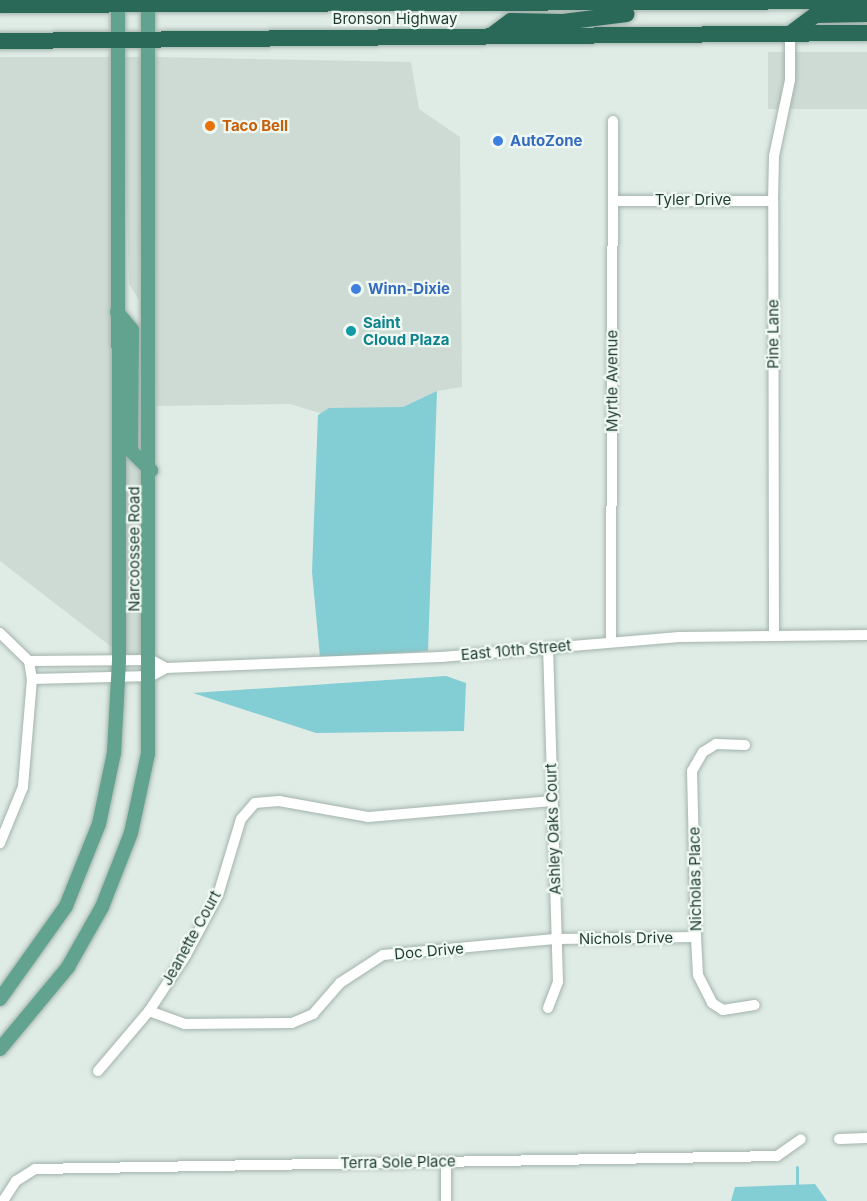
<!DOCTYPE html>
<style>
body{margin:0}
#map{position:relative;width:867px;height:1201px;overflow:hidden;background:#dfebe5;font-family:Inter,sans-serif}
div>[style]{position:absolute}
.built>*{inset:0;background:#cddbd4;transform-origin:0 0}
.water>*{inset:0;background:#83cdd4}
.stream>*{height:3px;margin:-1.5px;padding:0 1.5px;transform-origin:1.5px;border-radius:1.5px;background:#83cdd4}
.roads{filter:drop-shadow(0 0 2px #a2b3ac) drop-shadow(0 0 2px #a2b3ac)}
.minor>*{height:10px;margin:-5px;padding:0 5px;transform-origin:5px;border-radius:5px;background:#fff}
.major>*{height:14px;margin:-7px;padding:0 7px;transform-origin:7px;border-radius:7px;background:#61a38e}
.highway>*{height:16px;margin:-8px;padding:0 8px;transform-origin:8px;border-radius:8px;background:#2a6958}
.dots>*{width:16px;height:16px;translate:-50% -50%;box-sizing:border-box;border:3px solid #eff8f3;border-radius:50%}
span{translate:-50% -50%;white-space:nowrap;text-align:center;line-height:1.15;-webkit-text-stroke:4.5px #eff8f3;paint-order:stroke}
.street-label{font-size:15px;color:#1f3c32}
.food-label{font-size:15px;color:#c56008;font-weight:700}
.left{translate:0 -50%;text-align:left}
.shop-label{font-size:15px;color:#366cbe;font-weight:700}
.culture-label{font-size:15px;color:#0d838f;font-weight:700}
</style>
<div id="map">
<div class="built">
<div style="left:867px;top:52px;width:57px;height:99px;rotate:90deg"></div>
<div style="clip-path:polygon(0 57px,112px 57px,113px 648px,0 561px)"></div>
<div style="clip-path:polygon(123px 57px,143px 57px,139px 300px,129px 284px)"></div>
<div style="clip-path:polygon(154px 57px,411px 62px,419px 109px,460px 137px,462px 387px,437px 391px,403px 407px,320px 413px,290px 404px,156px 406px)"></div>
<div style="clip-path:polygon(124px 322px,142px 469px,146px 654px,124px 655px)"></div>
</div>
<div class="water">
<div style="clip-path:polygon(437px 391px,428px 651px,320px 657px,312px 572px,318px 415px,329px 408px,403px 407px)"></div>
<div style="clip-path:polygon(446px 676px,466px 683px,464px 731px,316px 733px,193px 693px)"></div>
<div style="clip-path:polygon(815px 1184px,827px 1201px,731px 1201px,735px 1187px)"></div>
</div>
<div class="stream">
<div style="left:797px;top:1167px;width:19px;rotate:90deg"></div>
</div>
<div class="roads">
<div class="minor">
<div style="left:613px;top:201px;width:160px"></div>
<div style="left:0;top:633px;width:40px;rotate:44deg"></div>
<div style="left:29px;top:661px;width:18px;rotate:81deg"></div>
<div style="left:32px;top:679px;width:108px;rotate:94.8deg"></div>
<div style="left:23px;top:787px;width:61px;rotate:112.3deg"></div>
<div style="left:774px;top:636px;width:435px;rotate:-90.1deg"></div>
<div style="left:773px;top:201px;width:45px;rotate:-88.7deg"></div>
<div style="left:774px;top:156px;width:78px;rotate:-78.1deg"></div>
<div style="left:790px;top:80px;width:46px;rotate:-90deg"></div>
<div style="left:611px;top:642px;width:521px;rotate:-89.78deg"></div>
<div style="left:29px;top:661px;width:122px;rotate:-0.5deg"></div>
<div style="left:151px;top:660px;width:17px;rotate:28deg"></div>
<div style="left:32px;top:679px;width:119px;rotate:-1.4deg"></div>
<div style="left:151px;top:676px;width:17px;rotate:-28deg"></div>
<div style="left:166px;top:668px;width:275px;rotate:-2.3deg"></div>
<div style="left:441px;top:657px;width:239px;rotate:-4.8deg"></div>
<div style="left:679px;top:637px;width:188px;rotate:-0.6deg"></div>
<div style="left:745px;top:745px;width:29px;rotate:-178deg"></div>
<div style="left:716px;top:744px;width:15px;rotate:148deg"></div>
<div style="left:703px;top:752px;width:22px;rotate:120deg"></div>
<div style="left:692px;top:771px;width:166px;rotate:88.6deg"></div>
<div style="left:696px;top:937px;width:38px;rotate:87deg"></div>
<div style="left:698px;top:975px;width:31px;rotate:63deg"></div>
<div style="left:712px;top:1003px;width:13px;rotate:32deg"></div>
<div style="left:723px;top:1010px;width:32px;rotate:-9deg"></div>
<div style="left:548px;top:1008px;width:28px;rotate:-69deg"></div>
<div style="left:558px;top:982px;width:334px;rotate:-91.7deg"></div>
<div style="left:149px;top:1011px;width:38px;rotate:20deg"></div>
<div style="left:185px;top:1024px;width:107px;rotate:-0.5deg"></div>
<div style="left:292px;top:1023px;width:23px;rotate:-23deg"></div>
<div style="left:313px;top:1014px;width:41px;rotate:-48.9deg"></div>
<div style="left:340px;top:983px;width:51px;rotate:-33.1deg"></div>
<div style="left:383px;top:955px;width:175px;rotate:-5.3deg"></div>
<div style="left:557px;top:939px;width:139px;rotate:-0.8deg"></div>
<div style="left:98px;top:1071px;width:79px;rotate:-49.6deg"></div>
<div style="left:149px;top:1011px;width:67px;rotate:-56.5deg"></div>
<div style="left:186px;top:955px;width:68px;rotate:-61.9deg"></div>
<div style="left:218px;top:895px;width:79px;rotate:-73.2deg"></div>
<div style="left:241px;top:819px;width:21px;rotate:-49deg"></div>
<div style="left:255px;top:803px;width:24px;rotate:-5deg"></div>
<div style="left:279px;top:801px;width:90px;rotate:10.2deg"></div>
<div style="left:368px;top:817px;width:185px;rotate:-5deg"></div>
<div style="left:839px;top:1139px;width:28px;rotate:-2deg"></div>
<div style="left:3px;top:1201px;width:24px;rotate:-57deg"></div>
<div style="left:16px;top:1181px;width:22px;rotate:-32deg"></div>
<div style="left:35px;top:1169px;width:742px;rotate:-1deg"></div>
<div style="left:777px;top:1156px;width:29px;rotate:-35deg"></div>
<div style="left:446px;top:1201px;width:39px;rotate:-90deg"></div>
</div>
<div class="major">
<div style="left:117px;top:312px;width:23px;rotate:50deg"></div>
<div style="left:132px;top:330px;width:121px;rotate:90.5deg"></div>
<div style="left:131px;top:451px;width:28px;rotate:44deg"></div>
<div style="left:0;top:999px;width:114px;rotate:-54.6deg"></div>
<div style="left:66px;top:906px;width:88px;rotate:-68.1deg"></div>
<div style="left:99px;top:824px;width:73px;rotate:-78.1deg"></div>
<div style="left:114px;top:753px;width:92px;rotate:-86.9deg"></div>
<div style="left:119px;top:661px;width:655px;rotate:-90.09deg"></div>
<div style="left:0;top:1049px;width:107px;rotate:-50.3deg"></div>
<div style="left:68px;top:967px;width:69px;rotate:-60.5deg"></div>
<div style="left:102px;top:907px;width:79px;rotate:-68.6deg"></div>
<div style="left:131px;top:833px;width:81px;rotate:-77.9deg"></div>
<div style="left:148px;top:754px;width:746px;rotate:-90deg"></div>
</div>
<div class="highway">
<div style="left:0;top:5px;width:867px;rotate:-0.26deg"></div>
<div style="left:790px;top:34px;width:31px;rotate:-37deg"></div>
<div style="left:815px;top:15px;width:52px;rotate:-1.1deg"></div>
<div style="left:491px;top:36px;width:25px;rotate:-37deg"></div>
<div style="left:511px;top:21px;width:52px;rotate:1.1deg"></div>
<div style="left:563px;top:22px;width:64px;rotate:-7.2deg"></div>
<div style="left:0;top:41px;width:867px;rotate:-0.53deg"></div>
</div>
</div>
<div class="dots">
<div style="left:210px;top:126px;background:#e8710a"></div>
<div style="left:498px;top:141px;background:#3f7fe0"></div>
<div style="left:356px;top:289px;background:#3f7fe0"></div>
<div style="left:351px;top:331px;background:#0f9aa8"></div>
</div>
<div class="street-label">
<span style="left:395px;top:19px">Bronson Highway</span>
<span style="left:693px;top:200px">Tyler Drive</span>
<span style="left:773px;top:334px;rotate:-90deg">Pine Lane</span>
<span style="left:612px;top:381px;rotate:-90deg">Myrtle Avenue</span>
<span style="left:134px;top:549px;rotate:-90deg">Narcoossee Road</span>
<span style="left:516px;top:650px;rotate:-5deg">East 10th Street</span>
<span style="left:553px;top:829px;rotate:-92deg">Ashley Oaks Court</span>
<span style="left:695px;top:879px;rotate:-91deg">Nicholas Place</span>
<span style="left:191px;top:938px;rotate:-61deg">Jeanette Court</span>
<span style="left:626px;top:938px;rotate:-1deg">Nichols Drive</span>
<span style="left:429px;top:951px;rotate:-5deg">Doc Drive</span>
<span style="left:398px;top:1162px;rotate:-1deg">Terra Sole Place</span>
</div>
<div class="food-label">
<span class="left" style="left:222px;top:126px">Taco Bell</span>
</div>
<div class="shop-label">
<span class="left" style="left:510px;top:141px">AutoZone</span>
<span class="left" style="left:368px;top:289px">Winn-Dixie</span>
</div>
<div class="culture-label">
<span class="left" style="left:363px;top:331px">Saint<br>Cloud Plaza</span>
</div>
</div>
